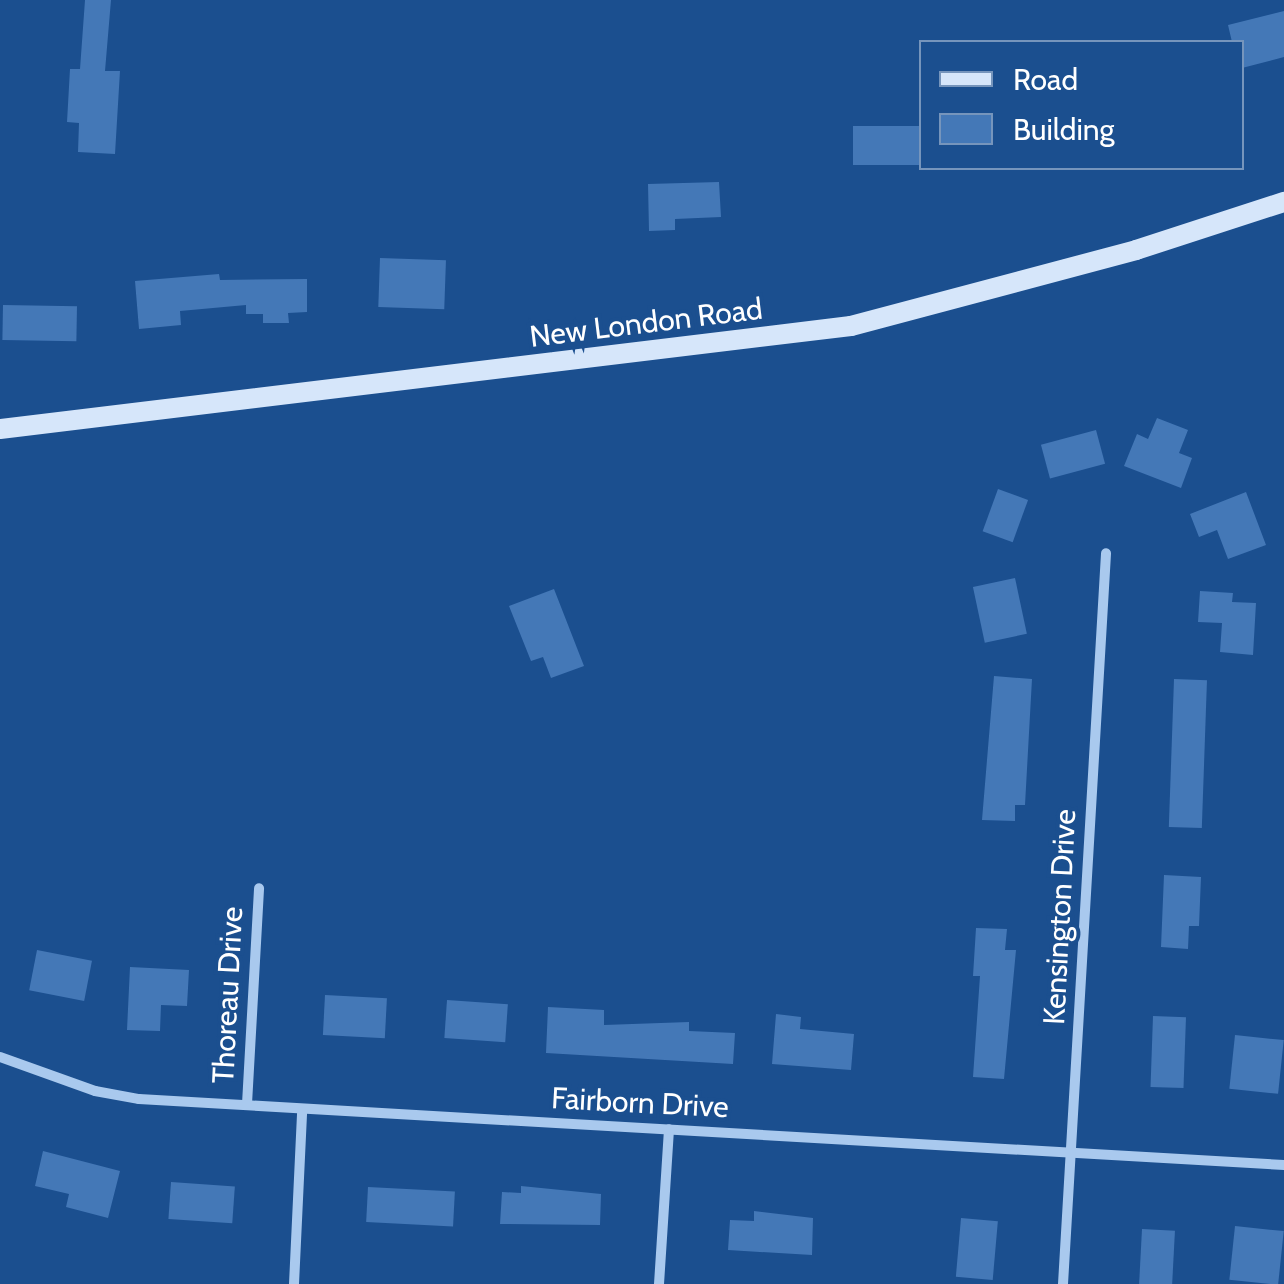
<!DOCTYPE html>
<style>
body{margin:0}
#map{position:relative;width:1284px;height:1284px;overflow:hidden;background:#1b4f8f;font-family:Cabin,sans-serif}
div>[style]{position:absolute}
.building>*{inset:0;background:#4478b7;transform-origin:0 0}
.street>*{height:10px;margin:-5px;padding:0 5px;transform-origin:5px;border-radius:5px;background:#a9c9ee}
.secondary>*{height:20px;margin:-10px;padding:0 10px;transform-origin:10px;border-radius:10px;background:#d6e6fa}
span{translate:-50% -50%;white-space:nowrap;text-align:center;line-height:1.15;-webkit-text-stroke:8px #1b4f8f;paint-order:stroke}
.street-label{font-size:30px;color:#fff}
.legend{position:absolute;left:919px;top:40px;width:325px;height:130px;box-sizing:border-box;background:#1b4f8f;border:2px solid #7695bc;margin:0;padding:12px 18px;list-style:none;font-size:30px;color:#fff}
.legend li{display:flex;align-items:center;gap:20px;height:50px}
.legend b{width:50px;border:2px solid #7695bc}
</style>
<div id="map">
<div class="building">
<div style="clip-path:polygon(85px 0,111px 0,105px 71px,120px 71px,115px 154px,78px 152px,79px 123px,67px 122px,70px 69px,80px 69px)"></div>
<div style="clip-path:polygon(1284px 11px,1284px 57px,1242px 68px,1242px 42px,1232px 42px,1228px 25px)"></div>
<div style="left:922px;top:126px;width:39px;height:69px;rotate:90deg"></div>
<div style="clip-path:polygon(719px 182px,721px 217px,675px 219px,675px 230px,649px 231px,648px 184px)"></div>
<div style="left:380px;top:258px;width:66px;height:49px;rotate:2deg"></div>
<div style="clip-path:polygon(219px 274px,220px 280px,307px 279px,307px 312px,288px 313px,289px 323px,263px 323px,263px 314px,246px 314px,246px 305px,180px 311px,181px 325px,139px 329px,135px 281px)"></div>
<div style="left:3px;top:305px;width:74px;height:35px;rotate:1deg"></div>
<div style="clip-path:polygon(1157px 418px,1188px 430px,1179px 453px,1192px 458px,1181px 488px,1124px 466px,1137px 434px,1148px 439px)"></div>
<div style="left:1096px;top:430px;width:35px;height:57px;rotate:75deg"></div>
<div style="left:998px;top:489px;width:32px;height:45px;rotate:20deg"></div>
<div style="clip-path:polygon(1246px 492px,1266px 545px,1228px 559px,1217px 530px,1199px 537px,1190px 514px)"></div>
<div style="left:1015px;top:578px;width:57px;height:43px;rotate:78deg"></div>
<div style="clip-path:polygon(554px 589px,584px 666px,551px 678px,543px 657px,531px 661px,509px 606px)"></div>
<div style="clip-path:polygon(1200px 591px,1233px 593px,1232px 602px,1256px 603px,1253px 655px,1220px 652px,1222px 623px,1198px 622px)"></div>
<div style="clip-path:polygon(994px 676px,1032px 679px,1025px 805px,1015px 805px,1015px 821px,982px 820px)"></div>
<div style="left:1174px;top:679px;width:33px;height:148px;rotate:2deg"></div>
<div style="clip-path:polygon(1164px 875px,1201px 877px,1199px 926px,1189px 926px,1188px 949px,1161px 947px)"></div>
<div style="clip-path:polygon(976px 928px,1007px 929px,1005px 950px,1016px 950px,1004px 1079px,973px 1077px,980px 976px,973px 976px)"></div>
<div style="left:37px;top:950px;width:56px;height:41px;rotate:11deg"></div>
<div style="clip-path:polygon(130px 967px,189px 970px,187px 1006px,161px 1005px,160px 1031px,127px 1030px)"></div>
<div style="left:325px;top:995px;width:62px;height:40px;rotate:3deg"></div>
<div style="left:447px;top:1000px;width:61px;height:38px;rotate:4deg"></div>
<div style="clip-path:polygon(548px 1007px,604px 1010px,604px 1025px,689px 1022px,689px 1031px,735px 1033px,733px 1064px,546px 1053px)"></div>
<div style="clip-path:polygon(776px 1014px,801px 1017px,800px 1029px,854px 1034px,851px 1070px,772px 1064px)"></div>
<div style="left:1153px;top:1016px;width:33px;height:71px;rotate:2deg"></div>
<div style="left:1235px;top:1035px;width:49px;height:54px;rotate:6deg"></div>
<div style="clip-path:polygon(43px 1151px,120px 1171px,108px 1218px,66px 1207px,69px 1194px,35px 1186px)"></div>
<div style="left:171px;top:1182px;width:64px;height:37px;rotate:4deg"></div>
<div style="clip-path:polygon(521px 1186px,601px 1194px,600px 1225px,500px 1224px,502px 1192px,521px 1193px)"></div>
<div style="left:368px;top:1187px;width:87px;height:35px;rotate:3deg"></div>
<div style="clip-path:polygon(754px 1211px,813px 1218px,812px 1255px,728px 1250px,730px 1220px,754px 1221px)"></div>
<div style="left:961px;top:1218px;width:37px;height:59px;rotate:5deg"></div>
<div style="left:1235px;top:1226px;width:49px;height:54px;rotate:6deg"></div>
<div style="left:1142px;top:1229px;width:33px;height:55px;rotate:3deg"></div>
</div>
<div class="street">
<div style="left:0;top:1057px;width:101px;rotate:19.7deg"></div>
<div style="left:95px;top:1091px;width:45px;rotate:10.3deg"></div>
<div style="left:139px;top:1099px;width:1147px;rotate:3.3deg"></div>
<div style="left:247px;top:1104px;width:216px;rotate:-86.8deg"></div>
<div style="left:294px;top:1284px;width:172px;rotate:-87.3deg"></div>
<div style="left:659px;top:1284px;width:155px;rotate:-86.3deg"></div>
<div style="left:1063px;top:1284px;width:732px;rotate:-86.63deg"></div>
</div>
<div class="secondary">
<div style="left:0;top:429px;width:857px;rotate:-6.9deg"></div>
<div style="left:851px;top:326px;width:295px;rotate:-14.9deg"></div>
<div style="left:1136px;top:250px;width:156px;rotate:-18deg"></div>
</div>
<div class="street-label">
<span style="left:646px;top:323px;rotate:-7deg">New London Road</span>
<span style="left:1060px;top:917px;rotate:-87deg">Kensington Drive</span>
<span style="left:228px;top:995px;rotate:-87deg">Thoreau Drive</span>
<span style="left:640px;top:1103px;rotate:3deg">Fairborn Drive</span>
</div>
<ul class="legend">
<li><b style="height:12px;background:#d6e6fa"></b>Road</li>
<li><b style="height:28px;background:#4478b7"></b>Building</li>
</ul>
</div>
